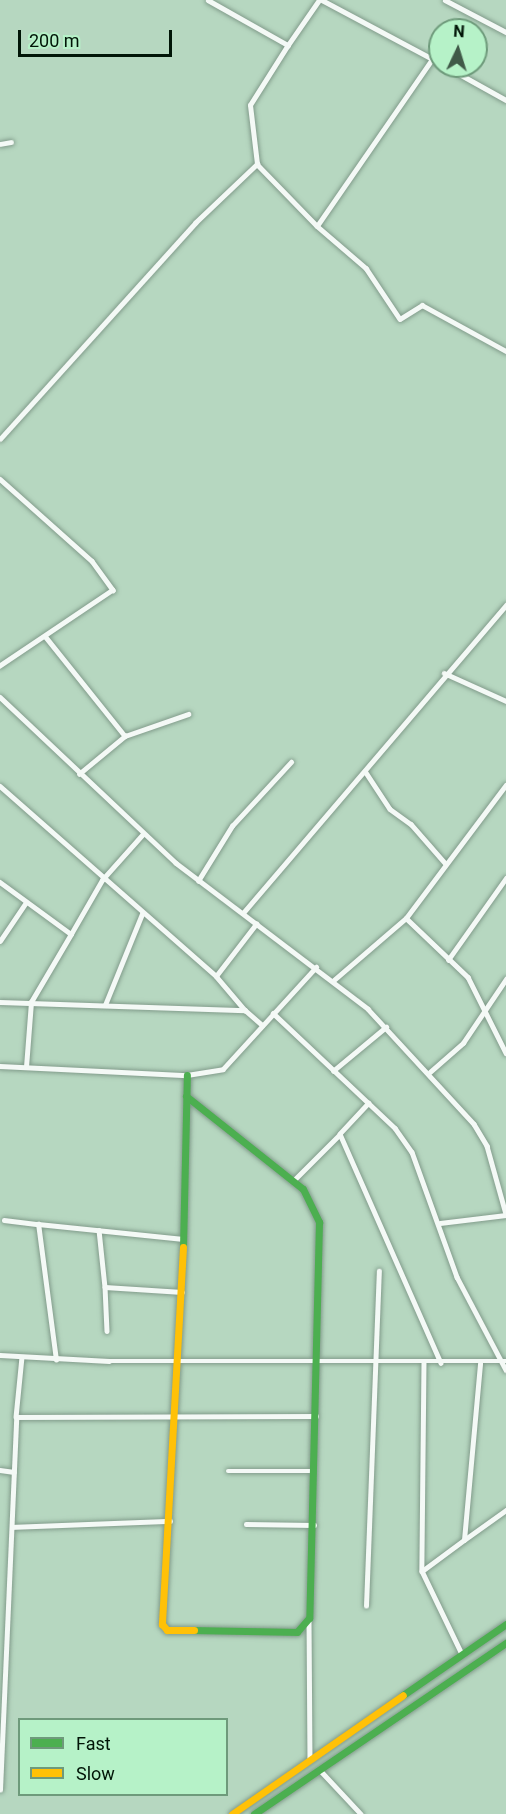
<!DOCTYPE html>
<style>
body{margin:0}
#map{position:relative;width:506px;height:1814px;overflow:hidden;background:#b6d7c0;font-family:Roboto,sans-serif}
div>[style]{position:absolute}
.roads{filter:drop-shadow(0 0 2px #829c8b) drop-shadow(0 0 2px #829c8b)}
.street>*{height:4.5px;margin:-2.25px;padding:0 2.25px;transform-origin:2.25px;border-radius:2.25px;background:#f4f9f6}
.fast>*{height:7px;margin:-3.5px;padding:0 3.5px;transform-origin:3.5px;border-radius:3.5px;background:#4caf50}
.slow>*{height:7px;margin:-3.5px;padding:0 3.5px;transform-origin:3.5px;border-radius:3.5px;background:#ffc107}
span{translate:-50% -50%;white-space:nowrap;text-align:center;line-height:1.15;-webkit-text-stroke:5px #b6f2c8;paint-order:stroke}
.legend{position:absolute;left:18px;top:1718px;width:210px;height:78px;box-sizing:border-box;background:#b6f2c8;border:2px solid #6e9a7b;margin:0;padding:8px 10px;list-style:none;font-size:18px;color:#011507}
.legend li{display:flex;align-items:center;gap:12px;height:30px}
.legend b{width:30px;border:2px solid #6e9a7b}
.north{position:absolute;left:428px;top:18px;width:60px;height:60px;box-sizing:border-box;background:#b6f2c8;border:2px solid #6e9a7b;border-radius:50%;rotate:4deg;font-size:16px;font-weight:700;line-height:24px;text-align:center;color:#011507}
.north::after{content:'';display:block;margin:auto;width:21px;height:27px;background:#405948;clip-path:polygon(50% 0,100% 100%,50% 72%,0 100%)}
.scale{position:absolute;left:18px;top:30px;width:154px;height:27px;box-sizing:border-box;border:3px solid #011507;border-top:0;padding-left:8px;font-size:18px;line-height:21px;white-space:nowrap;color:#011507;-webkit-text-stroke:4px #b6f2c8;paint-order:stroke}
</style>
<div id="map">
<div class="roads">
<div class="street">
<div style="left:208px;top:0;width:92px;rotate:29.4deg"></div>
<div style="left:288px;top:45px;width:55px;rotate:-55.4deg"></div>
<div style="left:322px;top:0;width:134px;rotate:28.1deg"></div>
<div style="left:445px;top:0;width:69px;rotate:27.7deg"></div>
<div style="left:445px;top:66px;width:70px;rotate:29.1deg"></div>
<div style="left:0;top:144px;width:11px;rotate:-10deg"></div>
<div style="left:257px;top:164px;width:86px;rotate:45.9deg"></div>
<div style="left:317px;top:226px;width:203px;rotate:-55.4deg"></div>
<div style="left:317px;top:226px;width:65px;rotate:40.6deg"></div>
<div style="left:366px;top:268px;width:61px;rotate:56.3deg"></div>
<div style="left:400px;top:319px;width:26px;rotate:-32deg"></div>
<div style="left:422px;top:305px;width:96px;rotate:28.7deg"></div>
<div style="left:0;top:439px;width:291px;rotate:-47.9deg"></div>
<div style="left:195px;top:223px;width:86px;rotate:-43.6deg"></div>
<div style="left:257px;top:164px;width:59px;rotate:-96.8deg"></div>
<div style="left:250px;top:105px;width:71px;rotate:-57.7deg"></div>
<div style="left:0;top:479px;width:123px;rotate:41.7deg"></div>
<div style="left:92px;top:561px;width:36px;rotate:54deg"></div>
<div style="left:113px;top:590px;width:136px;rotate:146.1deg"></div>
<div style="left:45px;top:636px;width:128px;rotate:51.3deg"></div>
<div style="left:444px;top:673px;width:68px;rotate:24.3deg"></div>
<div style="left:0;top:697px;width:242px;rotate:43.3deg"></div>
<div style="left:176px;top:863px;width:241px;rotate:37.2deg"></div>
<div style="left:368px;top:1009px;width:156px;rotate:47.3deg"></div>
<div style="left:474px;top:1124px;width:26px;rotate:59deg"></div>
<div style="left:487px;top:1146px;width:71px;rotate:74.4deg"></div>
<div style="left:365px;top:771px;width:45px;rotate:56.7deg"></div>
<div style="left:390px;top:809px;width:26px;rotate:36deg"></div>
<div style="left:411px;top:824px;width:52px;rotate:48.9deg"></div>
<div style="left:79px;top:774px;width:60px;rotate:-39.6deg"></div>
<div style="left:125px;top:736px;width:67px;rotate:-19.2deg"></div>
<div style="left:0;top:786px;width:288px;rotate:41.3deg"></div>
<div style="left:216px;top:976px;width:45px;rotate:49.5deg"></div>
<div style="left:198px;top:881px;width:65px;rotate:-58.3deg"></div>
<div style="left:232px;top:826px;width:87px;rotate:-47.3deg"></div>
<div style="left:0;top:882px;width:88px;rotate:36.2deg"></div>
<div style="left:71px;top:934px;width:62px;rotate:-60.1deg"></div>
<div style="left:102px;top:880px;width:62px;rotate:-48.3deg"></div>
<div style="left:243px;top:913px;width:405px;rotate:-49.5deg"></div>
<div style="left:406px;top:918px;width:86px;rotate:43.6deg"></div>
<div style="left:468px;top:977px;width:85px;rotate:63.4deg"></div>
<div style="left:0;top:941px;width:45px;rotate:-56deg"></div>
<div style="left:448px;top:960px;width:100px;rotate:-54.7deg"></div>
<div style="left:216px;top:976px;width:66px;rotate:-52.4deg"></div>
<div style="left:334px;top:980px;width:95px;rotate:-40.7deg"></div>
<div style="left:406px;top:918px;width:166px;rotate:-53.1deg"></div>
<div style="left:0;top:1002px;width:245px;rotate:1.9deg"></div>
<div style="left:245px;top:1010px;width:23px;rotate:41deg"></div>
<div style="left:105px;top:1005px;width:98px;rotate:-67.9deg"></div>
<div style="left:273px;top:1013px;width:168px;rotate:43.3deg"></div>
<div style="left:395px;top:1128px;width:29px;rotate:55deg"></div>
<div style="left:412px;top:1152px;width:133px;rotate:70.2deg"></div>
<div style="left:457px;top:1277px;width:105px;rotate:62.2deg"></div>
<div style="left:0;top:1066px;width:187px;rotate:2.8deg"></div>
<div style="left:187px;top:1075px;width:36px;rotate:-9deg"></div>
<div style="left:223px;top:1069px;width:138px;rotate:-47.6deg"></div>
<div style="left:26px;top:1067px;width:65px;rotate:-85.6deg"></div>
<div style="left:31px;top:1002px;width:79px;rotate:-59.5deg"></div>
<div style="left:333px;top:1071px;width:69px;rotate:-39.7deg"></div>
<div style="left:430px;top:1072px;width:44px;rotate:-41.3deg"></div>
<div style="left:463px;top:1043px;width:77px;rotate:-56.1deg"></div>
<div style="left:369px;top:1103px;width:42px;rotate:133.1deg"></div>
<div style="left:340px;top:1134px;width:250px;rotate:66.2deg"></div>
<div style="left:293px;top:1181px;width:66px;rotate:-45deg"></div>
<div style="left:4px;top:1220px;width:34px;rotate:7deg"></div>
<div style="left:440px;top:1223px;width:66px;rotate:-6.9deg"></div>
<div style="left:99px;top:1230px;width:57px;rotate:84deg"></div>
<div style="left:105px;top:1287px;width:77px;rotate:3.7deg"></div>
<div style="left:105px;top:1287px;width:44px;rotate:87.4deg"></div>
<div style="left:0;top:1355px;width:109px;rotate:3.2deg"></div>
<div style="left:109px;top:1361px;width:397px"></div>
<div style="left:22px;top:1357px;width:60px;rotate:95.7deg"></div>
<div style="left:16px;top:1417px;width:300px;rotate:-0.2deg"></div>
<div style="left:56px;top:1360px;width:137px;rotate:-97.5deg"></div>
<div style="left:38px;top:1224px;width:146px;rotate:5.9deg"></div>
<div style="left:424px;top:1363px;width:208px;rotate:90.6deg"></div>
<div style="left:422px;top:1571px;width:52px;rotate:-36.4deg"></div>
<div style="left:464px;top:1540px;width:177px;rotate:-84.8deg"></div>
<div style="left:0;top:1470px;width:14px;rotate:8deg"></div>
<div style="left:228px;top:1471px;width:86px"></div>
<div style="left:246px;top:1524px;width:68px;rotate:0.8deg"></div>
<div style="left:12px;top:1527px;width:158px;rotate:-2.2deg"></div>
<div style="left:464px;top:1540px;width:52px;rotate:-35.5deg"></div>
<div style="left:422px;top:1571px;width:92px;rotate:64.3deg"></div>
<div style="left:366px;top:1606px;width:335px;rotate:-87.8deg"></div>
<div style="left:309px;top:1618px;width:142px;rotate:89.6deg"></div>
<div style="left:320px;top:1770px;width:60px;rotate:47deg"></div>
<div style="left:0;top:1790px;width:373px;rotate:-87.5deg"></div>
</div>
<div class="fast">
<div style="left:186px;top:1096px;width:149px;rotate:38.5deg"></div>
<div style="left:303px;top:1189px;width:37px;rotate:64deg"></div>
<div style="left:319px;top:1222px;width:396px;rotate:91.4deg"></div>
<div style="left:309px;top:1618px;width:18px;rotate:131deg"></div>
<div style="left:297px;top:1632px;width:103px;rotate:-178.9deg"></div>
<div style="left:183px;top:1247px;width:172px;rotate:-88.7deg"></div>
<div style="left:403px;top:1695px;width:125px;rotate:-34.6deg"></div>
<div style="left:254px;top:1814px;width:305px;rotate:-34.2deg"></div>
</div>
<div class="slow">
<div style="left:183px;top:1247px;width:378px;rotate:93.2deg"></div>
<div style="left:162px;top:1624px;width:8px;rotate:50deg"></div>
<div style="left:167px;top:1630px;width:27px"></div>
<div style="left:232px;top:1814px;width:208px;rotate:-34.8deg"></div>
</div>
</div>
<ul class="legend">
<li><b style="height:8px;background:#4caf50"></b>Fast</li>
<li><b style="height:8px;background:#ffc107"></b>Slow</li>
</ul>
<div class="north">N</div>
<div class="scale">200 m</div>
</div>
